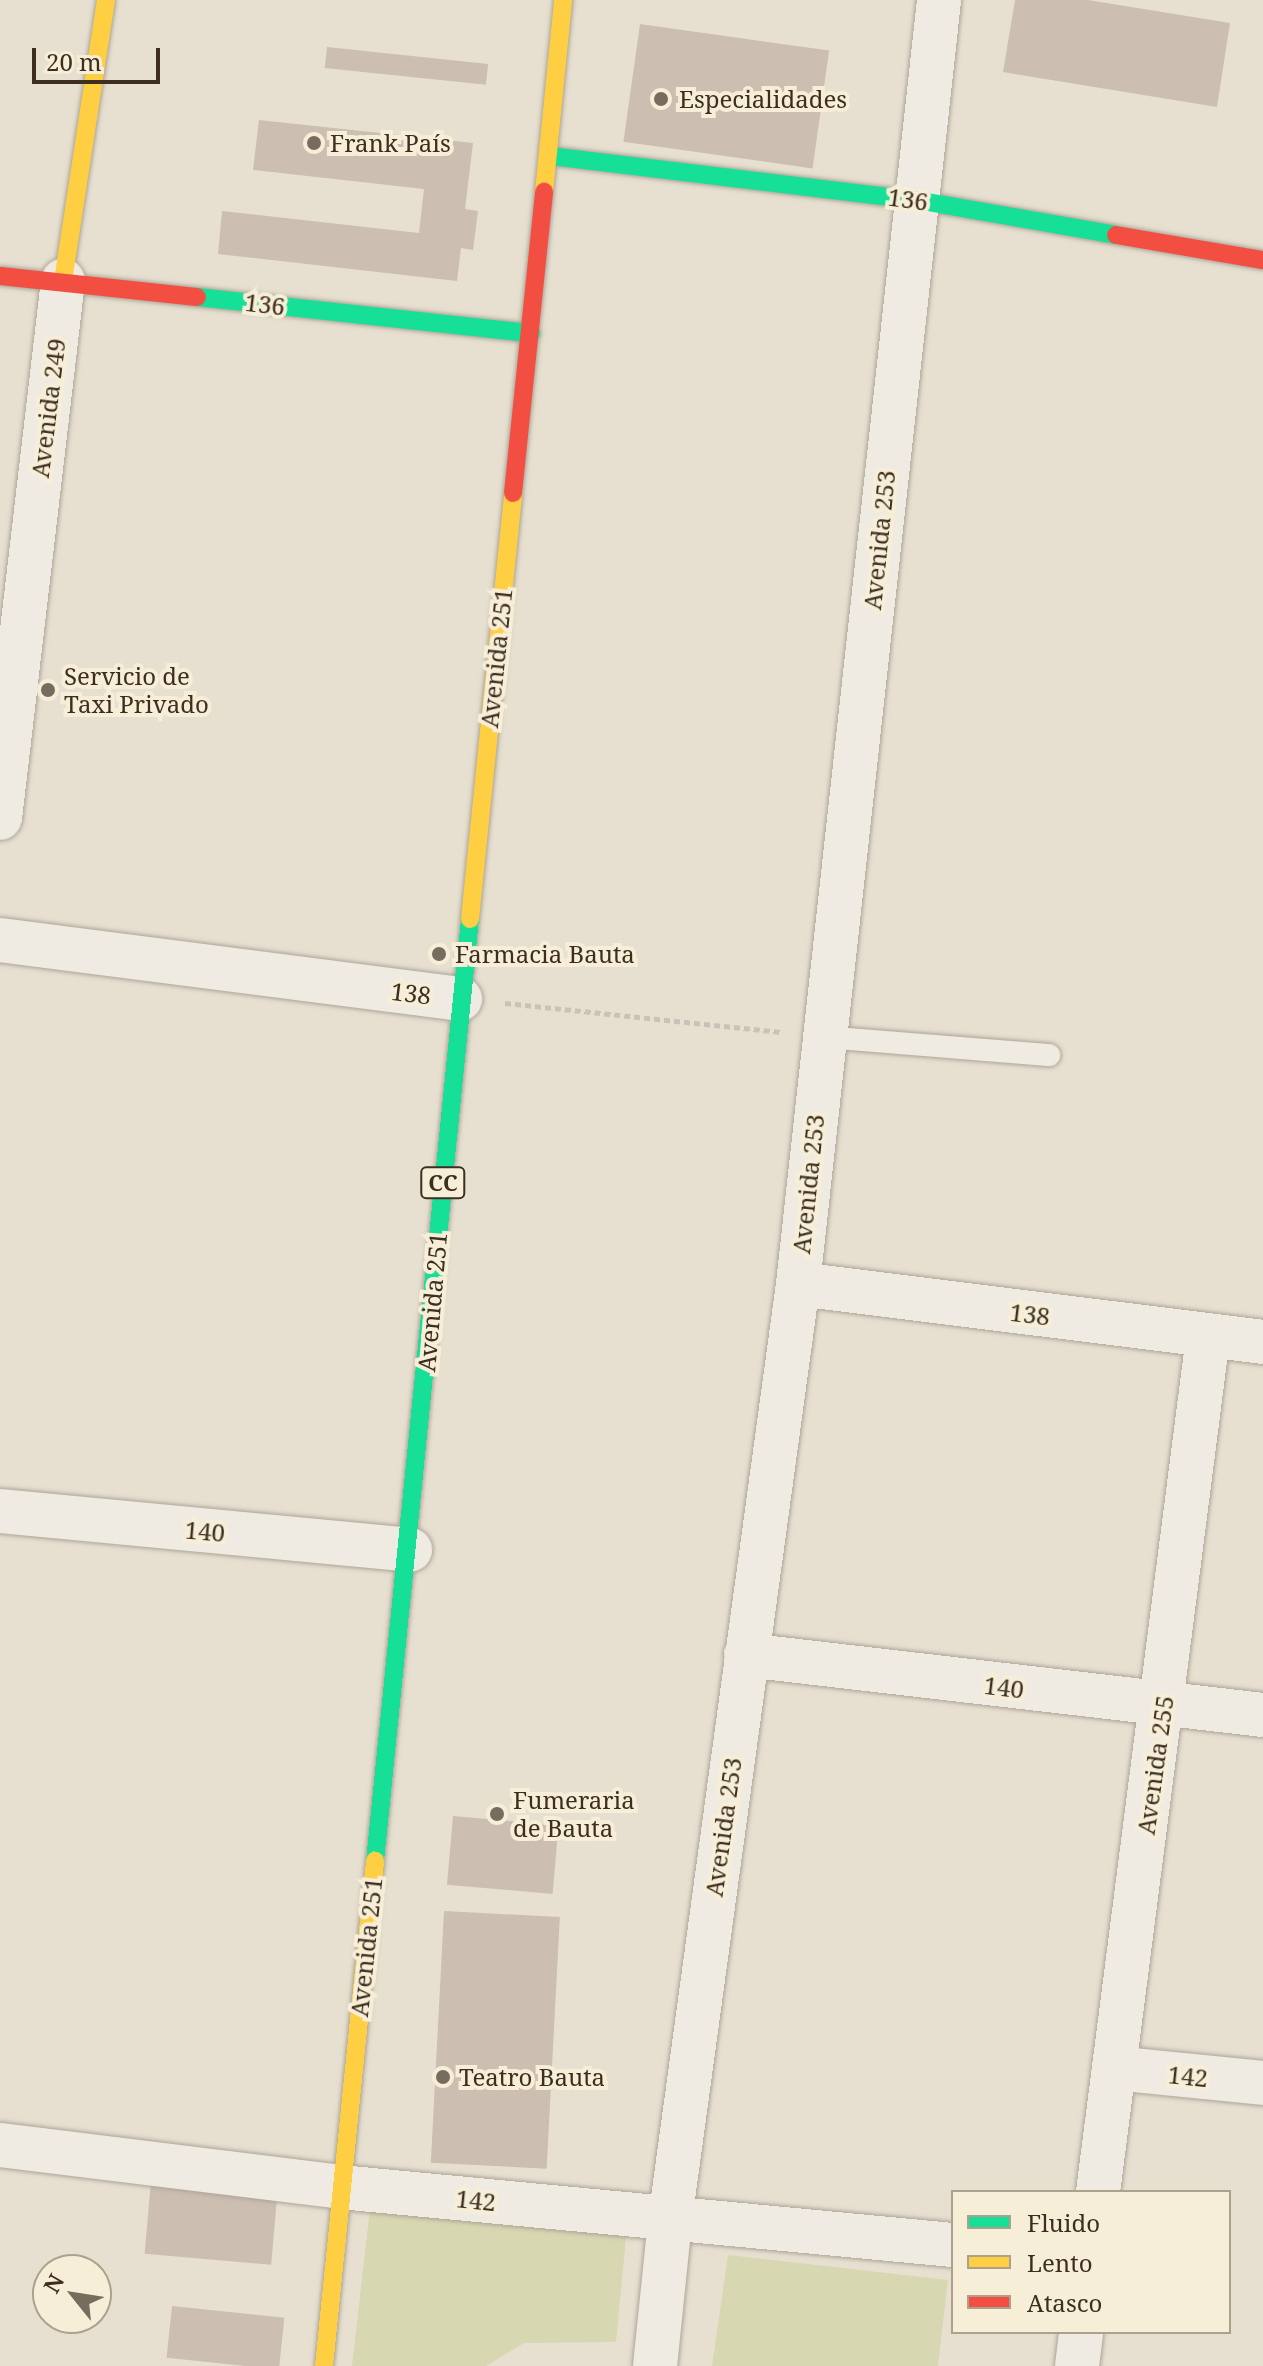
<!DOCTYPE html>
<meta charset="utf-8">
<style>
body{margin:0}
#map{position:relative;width:1263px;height:2366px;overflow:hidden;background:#e7e0d0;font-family:"Noto Serif",serif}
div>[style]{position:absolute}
.green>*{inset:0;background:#d7d7b2}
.building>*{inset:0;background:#ccbeb1;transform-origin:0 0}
.path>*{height:5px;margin-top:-2.5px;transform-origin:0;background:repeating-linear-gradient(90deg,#c8c2b8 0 6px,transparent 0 10px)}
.roads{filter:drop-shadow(0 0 2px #ada598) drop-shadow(0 0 2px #ada598)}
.lane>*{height:22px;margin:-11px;padding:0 11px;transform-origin:11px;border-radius:11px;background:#efebe2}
.street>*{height:44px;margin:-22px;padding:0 22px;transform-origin:22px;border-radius:22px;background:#efebe2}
.fast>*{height:18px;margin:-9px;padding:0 9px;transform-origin:9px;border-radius:9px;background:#16e098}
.slow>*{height:18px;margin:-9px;padding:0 9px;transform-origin:9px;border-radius:9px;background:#ffcf43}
.jam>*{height:18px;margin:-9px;padding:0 9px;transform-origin:9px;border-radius:9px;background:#f24e42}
.dots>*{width:22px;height:22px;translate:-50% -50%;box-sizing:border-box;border:4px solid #f7eed7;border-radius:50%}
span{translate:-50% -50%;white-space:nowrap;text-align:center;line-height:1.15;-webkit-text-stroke:8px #f7eed7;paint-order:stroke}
.shield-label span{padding:2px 6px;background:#f7eed7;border:2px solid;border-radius:6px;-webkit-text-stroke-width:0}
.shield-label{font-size:22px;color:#3d2e20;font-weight:700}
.poi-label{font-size:24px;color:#3d2e20}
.left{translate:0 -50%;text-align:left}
.street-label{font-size:24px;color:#3d2e20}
.legend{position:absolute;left:951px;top:2190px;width:280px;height:144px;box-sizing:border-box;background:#f7eed7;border:2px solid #ada18e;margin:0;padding:10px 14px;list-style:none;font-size:24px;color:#3d2e20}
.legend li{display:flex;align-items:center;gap:16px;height:40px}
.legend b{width:40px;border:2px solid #ada18e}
.north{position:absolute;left:32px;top:2254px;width:80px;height:80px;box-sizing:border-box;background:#f7eed7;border:2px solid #ada18e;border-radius:50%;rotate:300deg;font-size:22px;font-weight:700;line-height:32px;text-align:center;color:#3d2e20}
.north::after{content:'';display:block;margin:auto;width:28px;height:36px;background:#786c5e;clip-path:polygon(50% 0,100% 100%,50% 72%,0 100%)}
.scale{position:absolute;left:32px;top:48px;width:128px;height:36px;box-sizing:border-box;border:4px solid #3d2e20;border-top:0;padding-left:10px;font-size:24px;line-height:28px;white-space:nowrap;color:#3d2e20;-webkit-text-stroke:6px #f7eed7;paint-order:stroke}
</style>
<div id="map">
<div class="green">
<div style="clip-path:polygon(371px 2200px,627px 2227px,616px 2342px,524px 2343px,486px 2366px,352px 2366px)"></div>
<div style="clip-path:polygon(728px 2255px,948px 2280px,938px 2366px,712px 2366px)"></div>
</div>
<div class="building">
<div style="clip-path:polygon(1015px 0,1088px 0,1230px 23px,1217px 107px,1003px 72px)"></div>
<div style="left:640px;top:24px;width:191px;height:119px;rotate:8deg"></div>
<div style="left:327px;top:47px;width:162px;height:21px;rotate:6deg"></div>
<div style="clip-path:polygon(259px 120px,473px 143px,465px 209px,478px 211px,473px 250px,461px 248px,457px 281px,218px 254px,222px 211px,419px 233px,424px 189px,253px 170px)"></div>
<div style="left:453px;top:1816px;width:106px;height:69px;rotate:5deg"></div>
<div style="left:444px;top:1911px;width:116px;height:252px;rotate:3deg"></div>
<div style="left:151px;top:2181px;width:127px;height:73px;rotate:5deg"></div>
<div style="left:172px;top:2306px;width:113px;height:52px;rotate:6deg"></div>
</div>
<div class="path">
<div style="left:505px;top:1003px;width:278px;rotate:6deg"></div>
</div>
<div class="roads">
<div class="lane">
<div style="left:824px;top:1037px;width:226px;rotate:4.6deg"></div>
</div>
<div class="street">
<div style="left:0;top:818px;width:541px;rotate:-83.31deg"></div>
<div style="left:0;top:940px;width:464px;rotate:7.3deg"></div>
<div style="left:798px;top:1284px;width:469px;rotate:7.1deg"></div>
<div style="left:0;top:1511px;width:412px;rotate:5.4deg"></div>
<div style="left:746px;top:1655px;width:520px;rotate:6.62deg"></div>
<div style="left:1114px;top:2068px;width:150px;rotate:5.7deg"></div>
<div style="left:0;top:2145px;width:343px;rotate:7deg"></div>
<div style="left:340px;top:2187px;width:616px;rotate:5.41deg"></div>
<div style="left:1098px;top:2192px;width:862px;rotate:-82.67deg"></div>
<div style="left:655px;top:2366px;width:147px;rotate:-84.1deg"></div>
<div style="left:670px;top:2220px;width:945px;rotate:-82.21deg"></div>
<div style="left:798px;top:1284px;width:1292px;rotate:-83.73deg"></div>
<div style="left:1077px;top:2366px;width:34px;rotate:-83deg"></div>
</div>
<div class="fast">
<div style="left:550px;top:156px;width:369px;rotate:6.9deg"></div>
<div style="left:916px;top:200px;width:203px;rotate:9.9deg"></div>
<div style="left:197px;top:297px;width:336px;rotate:6.2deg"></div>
<div style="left:375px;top:1861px;width:947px;rotate:-84.24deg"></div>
</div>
<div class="slow">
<div style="left:544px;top:192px;width:193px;rotate:-84.3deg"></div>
<div style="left:63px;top:281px;width:284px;rotate:-81.3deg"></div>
<div style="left:470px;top:919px;width:428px;rotate:-84.2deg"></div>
<div style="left:324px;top:2366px;width:508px;rotate:-84.23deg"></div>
</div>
<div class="jam">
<div style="left:1116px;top:235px;width:149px;rotate:9.7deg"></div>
<div style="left:0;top:276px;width:198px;rotate:6.1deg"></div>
<div style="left:513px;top:493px;width:303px;rotate:-84.1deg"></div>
</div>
</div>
<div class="dots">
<div style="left:661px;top:99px;background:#786c5e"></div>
<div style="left:314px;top:143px;background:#786c5e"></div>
<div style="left:48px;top:690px;background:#786c5e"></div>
<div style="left:439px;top:954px;background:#786c5e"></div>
<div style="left:497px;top:1814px;background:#786c5e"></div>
<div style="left:443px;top:2077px;background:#786c5e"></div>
</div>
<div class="shield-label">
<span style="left:443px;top:1183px">CC</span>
</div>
<div class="poi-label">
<span class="left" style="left:679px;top:99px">Especialidades</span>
<span class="left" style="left:330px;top:143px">Frank País</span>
<span class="left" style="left:64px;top:690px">Servicio de<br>Taxi Privado</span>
<span class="left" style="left:455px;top:954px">Farmacia Bauta</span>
<span class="left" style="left:513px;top:1814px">Fumeraria<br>de Bauta</span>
<span class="left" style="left:459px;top:2077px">Teatro Bauta</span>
</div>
<div class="street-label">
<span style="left:908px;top:199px;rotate:8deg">136</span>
<span style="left:265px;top:304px;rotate:7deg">136</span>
<span style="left:48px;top:408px;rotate:-83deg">Avenida 249</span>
<span style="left:879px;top:540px;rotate:-84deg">Avenida 253</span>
<span style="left:496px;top:658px;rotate:-84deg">Avenida 251</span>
<span style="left:411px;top:993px;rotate:7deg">138</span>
<span style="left:808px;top:1184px;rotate:-84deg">Avenida 253</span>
<span style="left:432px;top:1302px;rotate:-85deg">Avenida 251</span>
<span style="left:1030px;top:1314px;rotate:7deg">138</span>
<span style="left:205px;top:1531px;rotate:5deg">140</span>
<span style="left:1004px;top:1687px;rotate:7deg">140</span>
<span style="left:1155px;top:1765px;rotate:-82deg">Avenida 255</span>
<span style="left:723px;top:1827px;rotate:-82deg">Avenida 253</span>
<span style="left:366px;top:1947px;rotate:-84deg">Avenida 251</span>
<span style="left:1188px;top:2076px;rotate:6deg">142</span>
<span style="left:476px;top:2200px;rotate:6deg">142</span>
</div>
<ul class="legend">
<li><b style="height:10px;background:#16e098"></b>Fluido</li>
<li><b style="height:10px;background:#ffcf43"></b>Lento</li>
<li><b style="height:10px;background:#f24e42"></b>Atasco</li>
</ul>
<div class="north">N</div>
<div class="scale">20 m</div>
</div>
